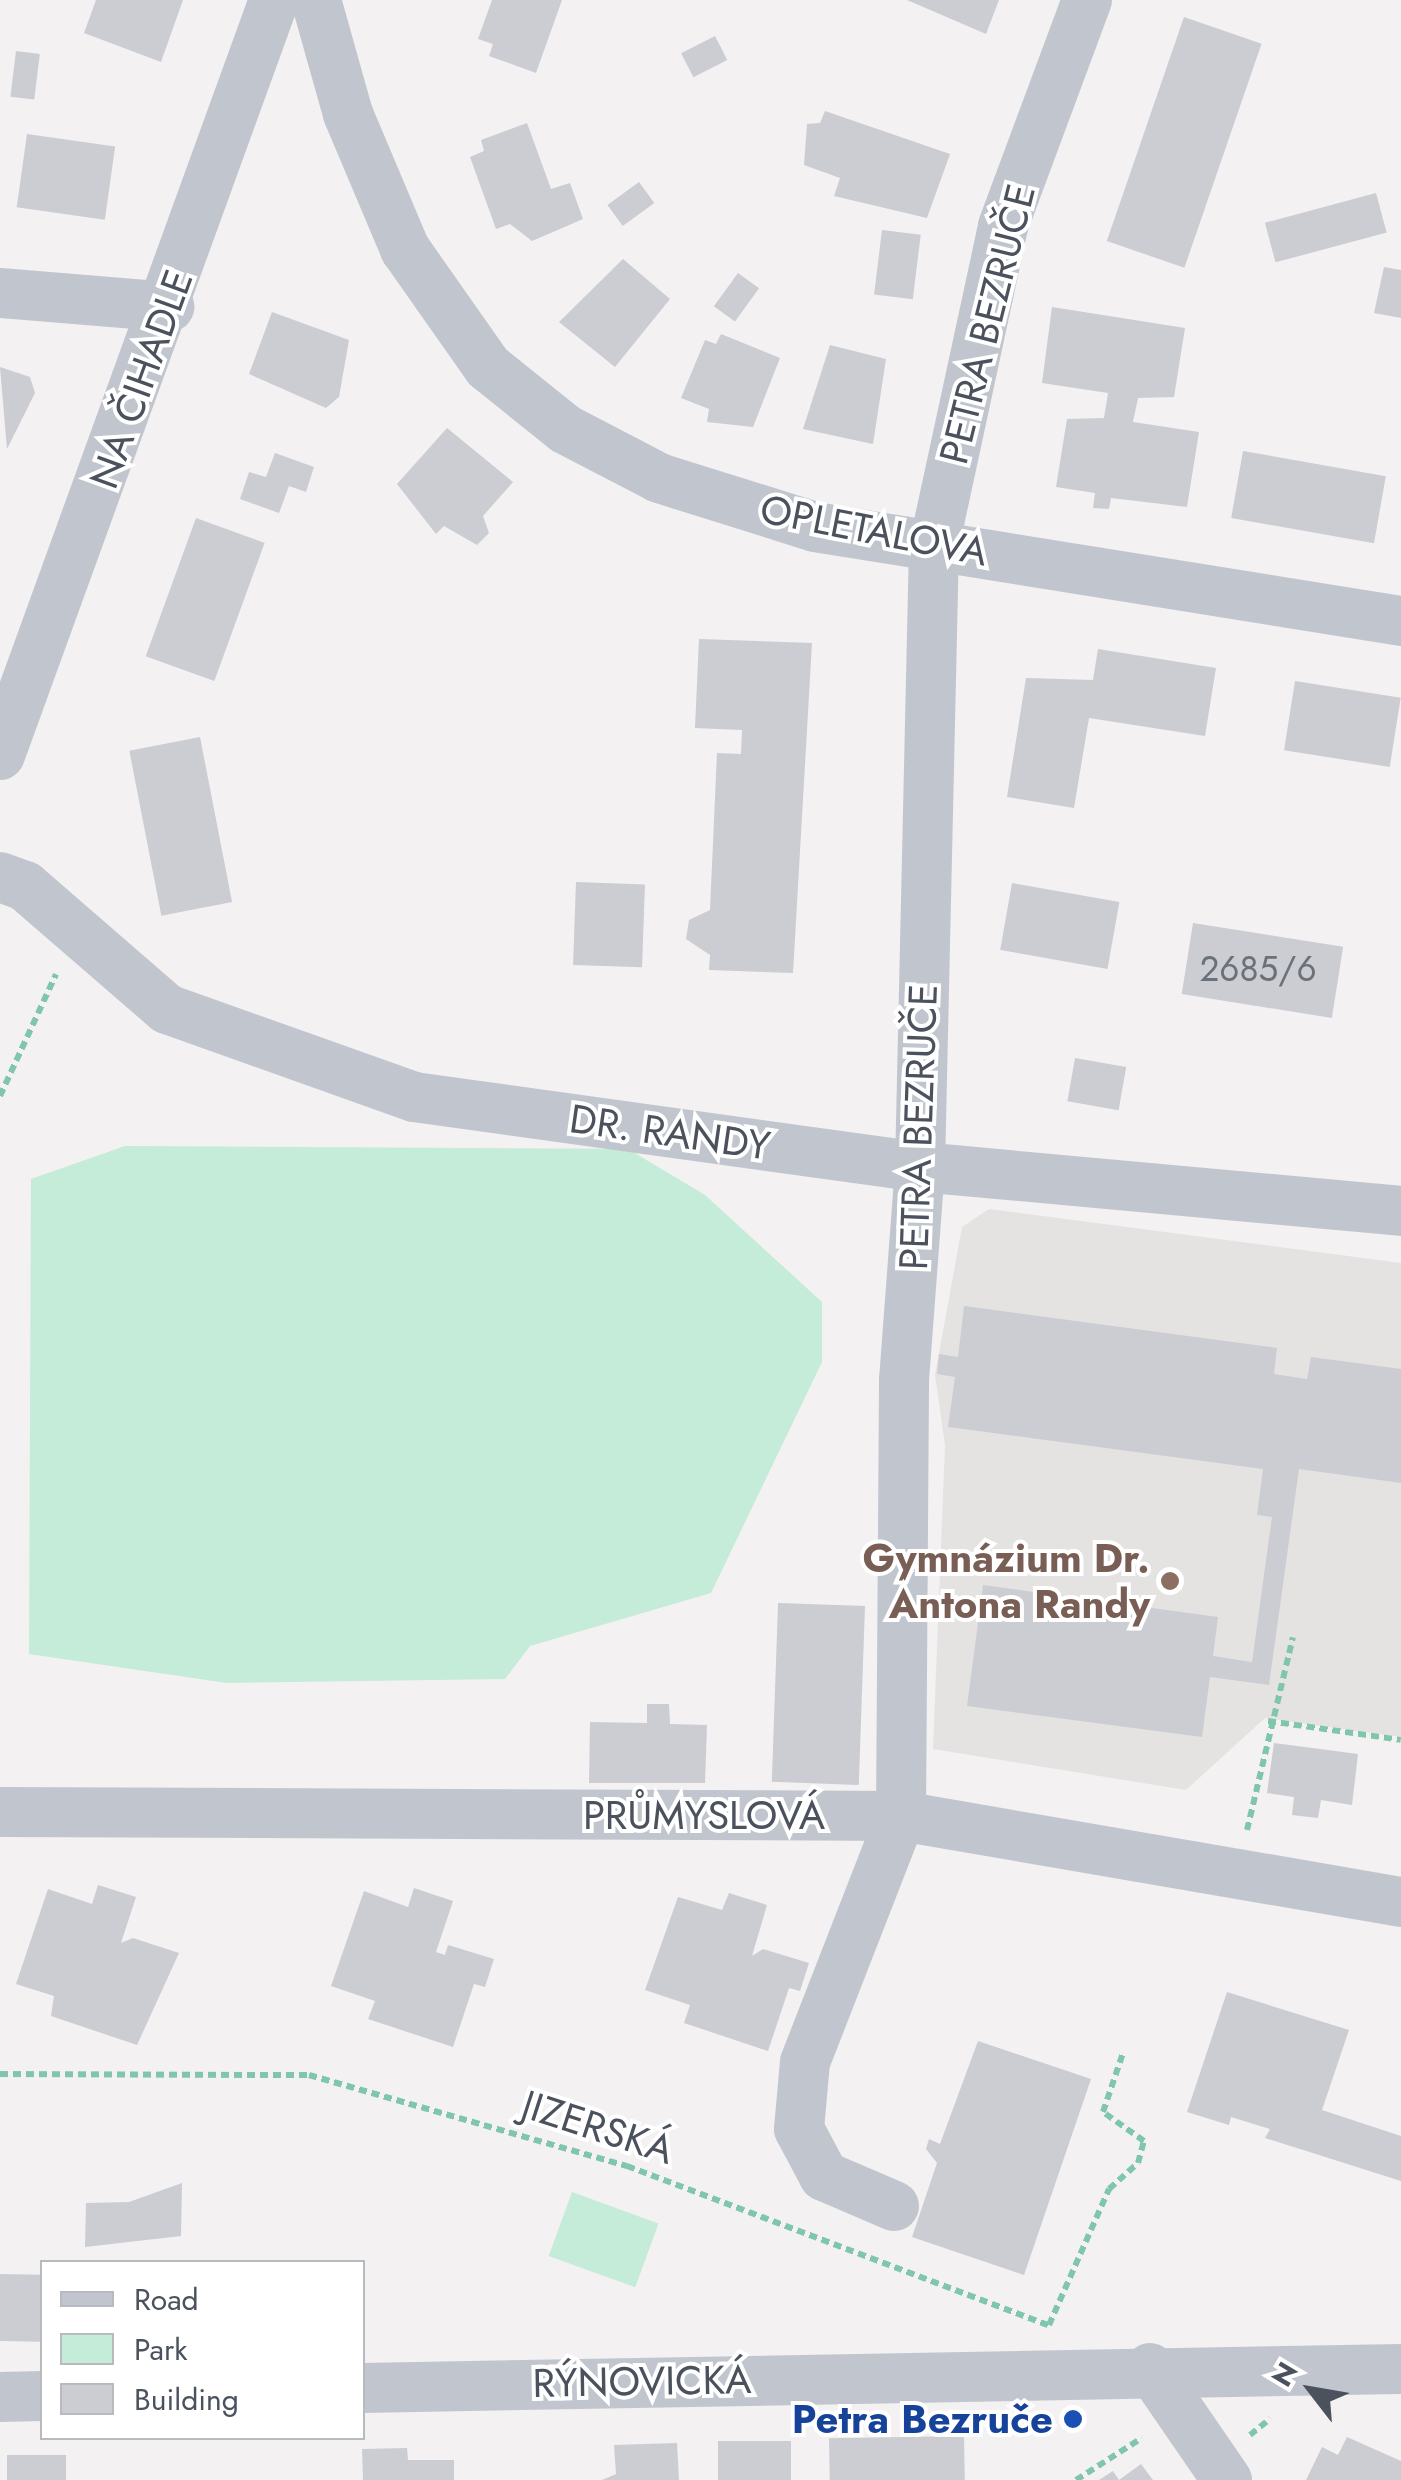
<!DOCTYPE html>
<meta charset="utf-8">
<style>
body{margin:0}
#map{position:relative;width:1401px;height:2480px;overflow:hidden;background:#f3f1f1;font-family:Jost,sans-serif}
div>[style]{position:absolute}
.education>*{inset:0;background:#e4e3e2}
.green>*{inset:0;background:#c5ebd9;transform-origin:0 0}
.building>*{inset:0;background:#cbcdd3;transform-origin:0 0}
.path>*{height:6px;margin-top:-3px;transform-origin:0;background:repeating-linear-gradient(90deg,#80c6ad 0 8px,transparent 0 13px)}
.minor>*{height:50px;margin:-25px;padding:0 25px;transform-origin:25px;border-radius:25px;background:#c1c6ce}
.dots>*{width:28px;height:28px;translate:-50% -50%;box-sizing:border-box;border:5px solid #fff;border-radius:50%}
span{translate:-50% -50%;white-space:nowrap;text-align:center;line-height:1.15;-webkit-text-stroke:8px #fff;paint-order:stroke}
.number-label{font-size:35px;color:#6b717a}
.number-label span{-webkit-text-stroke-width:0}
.street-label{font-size:40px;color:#4b525d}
.education-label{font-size:40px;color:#785e54;font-weight:700}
.right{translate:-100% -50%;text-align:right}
.transit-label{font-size:40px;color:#164399;font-weight:700}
.legend{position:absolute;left:40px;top:2260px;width:325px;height:180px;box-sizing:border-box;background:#fff;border:2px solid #b7babe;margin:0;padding:12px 18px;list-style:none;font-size:30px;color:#4b525d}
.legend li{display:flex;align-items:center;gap:20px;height:50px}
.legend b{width:50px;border:2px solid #b7babe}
.north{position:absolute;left:1261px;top:2340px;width:100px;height:100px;-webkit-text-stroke:8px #fff;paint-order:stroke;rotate:301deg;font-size:28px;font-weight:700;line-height:40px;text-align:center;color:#4b525d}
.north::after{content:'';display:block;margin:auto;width:35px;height:45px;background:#4b525d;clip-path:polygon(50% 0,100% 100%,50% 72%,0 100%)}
</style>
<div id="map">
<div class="education">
<div style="clip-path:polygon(989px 1209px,1401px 1263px,1401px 1737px,1265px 1718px,1186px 1790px,933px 1749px,945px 1445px,935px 1375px,962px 1227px)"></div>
</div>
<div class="green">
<div style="clip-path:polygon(125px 1146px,628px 1149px,705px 1195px,822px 1302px,822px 1362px,711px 1593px,530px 1646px,505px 1679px,227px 1683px,29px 1654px,31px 1179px)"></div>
<div style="left:572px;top:2192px;width:92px;height:68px;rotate:20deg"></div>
</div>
<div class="building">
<div style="clip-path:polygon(96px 0,183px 0,161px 62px,84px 33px)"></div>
<div style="clip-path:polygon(492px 0,562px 0,536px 73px,489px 56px,493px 44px,478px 39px)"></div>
<div style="clip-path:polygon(907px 0,999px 0,986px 34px)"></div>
<div style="left:1184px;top:17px;width:82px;height:237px;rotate:19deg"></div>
<div style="left:715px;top:36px;width:27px;height:38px;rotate:63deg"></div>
<div style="left:16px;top:51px;width:24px;height:46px;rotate:7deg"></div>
<div style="clip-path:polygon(825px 111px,950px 154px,927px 218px,834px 196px,840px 178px,804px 165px,807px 124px,820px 123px)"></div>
<div style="clip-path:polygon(527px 123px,551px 189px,570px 183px,583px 219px,532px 241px,510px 224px,496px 229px,470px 157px,484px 151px,481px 140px)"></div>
<div style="left:27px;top:134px;width:89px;height:74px;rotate:8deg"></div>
<div style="left:639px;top:182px;width:26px;height:39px;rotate:54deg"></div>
<div style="left:1376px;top:193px;width:41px;height:115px;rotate:75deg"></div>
<div style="left:882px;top:230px;width:39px;height:65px;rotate:7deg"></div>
<div style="clip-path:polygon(623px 259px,670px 299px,615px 367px,559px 322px)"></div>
<div style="clip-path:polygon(1384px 267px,1401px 270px,1401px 318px,1374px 313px)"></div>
<div style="left:738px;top:273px;width:26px;height:41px;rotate:36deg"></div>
<div style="clip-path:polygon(1052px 307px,1185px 328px,1174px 397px,1138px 398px,1133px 422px,1199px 432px,1187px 507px,1111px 498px,1109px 509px,1093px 508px,1095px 493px,1056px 487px,1067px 419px,1104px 418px,1108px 393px,1042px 383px)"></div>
<div style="clip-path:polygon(272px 312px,349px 340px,339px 397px,326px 408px,249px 374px)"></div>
<div style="clip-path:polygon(721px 334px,780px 358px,753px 427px,707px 422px,709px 409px,681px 398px,705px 340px,716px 344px)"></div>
<div style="clip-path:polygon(830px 345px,886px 359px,873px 444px,803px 429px)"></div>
<div style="clip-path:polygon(0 367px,30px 377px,35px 393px,7px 449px)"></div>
<div style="clip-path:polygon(447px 428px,513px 482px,483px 516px,489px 533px,477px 545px,444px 526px,436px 534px,397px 484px)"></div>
<div style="left:1243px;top:451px;width:145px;height:68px;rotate:10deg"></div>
<div style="clip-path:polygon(275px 453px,314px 467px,306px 492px,289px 486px,279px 513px,240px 499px,249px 472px,266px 477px)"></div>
<div style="left:196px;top:518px;width:73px;height:147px;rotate:20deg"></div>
<div style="clip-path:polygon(699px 639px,812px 643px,793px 973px,709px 970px,710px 955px,686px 939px,689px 920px,710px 910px,717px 753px,741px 754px,742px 730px,695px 728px)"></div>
<div style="clip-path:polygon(1098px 649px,1216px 668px,1205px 736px,1089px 718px,1074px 808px,1007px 797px,1026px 678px,1093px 680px)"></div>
<div style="left:1295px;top:681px;width:107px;height:70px;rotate:9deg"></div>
<div style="left:200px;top:737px;width:168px;height:72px;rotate:79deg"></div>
<div style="left:576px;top:882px;width:69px;height:83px;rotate:2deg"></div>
<div style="left:1012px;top:883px;width:109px;height:68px;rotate:10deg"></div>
<div style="left:1193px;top:923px;width:152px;height:72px;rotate:9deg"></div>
<div style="left:1075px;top:1058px;width:52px;height:44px;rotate:10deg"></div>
<div style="clip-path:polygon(964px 1306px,1277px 1348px,1274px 1374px,1307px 1379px,1311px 1357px,1401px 1369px,1401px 1483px,1299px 1469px,1269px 1685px,1210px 1677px,1202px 1737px,967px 1706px,983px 1585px,1218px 1617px,1213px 1656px,1252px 1662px,1272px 1517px,1257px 1515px,1263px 1469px,948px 1427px,955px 1377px,937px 1374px,939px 1354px,958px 1357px)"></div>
<div style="left:865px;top:1606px;width:179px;height:87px;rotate:92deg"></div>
<div style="clip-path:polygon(647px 1704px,669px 1704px,670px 1724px,707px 1725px,705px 1783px,589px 1783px,590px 1722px,647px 1723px)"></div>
<div style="clip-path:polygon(1274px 1743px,1358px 1754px,1352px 1805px,1321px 1800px,1318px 1818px,1292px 1815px,1294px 1797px,1267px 1793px)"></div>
<div style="clip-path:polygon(98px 1885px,136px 1897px,121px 1943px,133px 1938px,179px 1953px,137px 2045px,51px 2016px,54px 1996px,16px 1984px,48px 1889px,92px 1904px)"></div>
<div style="clip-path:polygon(414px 1888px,453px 1901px,436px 1952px,445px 1955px,448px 1945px,494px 1959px,485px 1987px,474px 1984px,453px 2047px,368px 2019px,375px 2001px,331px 1986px,364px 1891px,408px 1907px)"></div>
<div style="clip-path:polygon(729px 1893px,767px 1905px,752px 1956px,763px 1949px,809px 1963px,800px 1991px,789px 1988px,768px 2051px,684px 2023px,690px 2005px,645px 1990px,678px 1897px,722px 1910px)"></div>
<div style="clip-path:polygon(1227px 1992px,1349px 2030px,1322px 2110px,1401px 2136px,1401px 2181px,1265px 2138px,1270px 2129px,1231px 2117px,1229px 2125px,1187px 2112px)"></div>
<div style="clip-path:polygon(978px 2041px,1091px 2079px,1024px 2275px,912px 2237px,937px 2163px,926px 2149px,929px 2139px,940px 2144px)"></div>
<div style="clip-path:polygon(182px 2183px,181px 2236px,85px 2247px,86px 2203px,129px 2202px)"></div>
<div style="left:0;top:2274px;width:42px;height:67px;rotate:1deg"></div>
<div style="left:964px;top:2436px;width:44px;height:135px;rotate:89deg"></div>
<div style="clip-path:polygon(1347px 2437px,1401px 2461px,1401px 2480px,1306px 2480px,1322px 2447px,1338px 2455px)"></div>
<div style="left:718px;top:2441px;width:73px;height:39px"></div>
<div style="clip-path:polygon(677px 2443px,679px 2480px,602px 2480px,616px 2474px,614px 2445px)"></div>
<div style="clip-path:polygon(407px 2448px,408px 2460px,454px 2460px,454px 2480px,363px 2480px,362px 2449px)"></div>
<div style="left:66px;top:2455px;width:25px;height:59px;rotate:90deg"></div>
<div style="clip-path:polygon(1141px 2464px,1153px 2480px,1099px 2480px,1113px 2471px,1119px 2480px)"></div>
</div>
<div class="path">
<div style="left:0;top:1096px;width:134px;rotate:-65.3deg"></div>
<div style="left:1268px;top:1721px;width:134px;rotate:8.1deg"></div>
<div style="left:1247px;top:1830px;width:198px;rotate:-76.6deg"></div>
<div style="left:0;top:2074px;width:309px;rotate:0.2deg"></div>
<div style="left:309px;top:2075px;width:331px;rotate:16deg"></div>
<div style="left:627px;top:2166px;width:453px;rotate:20.7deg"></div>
<div style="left:1049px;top:2325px;width:149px;rotate:-66.2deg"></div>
<div style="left:1109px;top:2189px;width:39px;rotate:-42deg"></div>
<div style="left:1138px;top:2163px;width:23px;rotate:-75deg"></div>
<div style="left:1144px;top:2141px;width:50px;rotate:-144.7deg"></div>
<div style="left:1103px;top:2112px;width:62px;rotate:-71.3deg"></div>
<div style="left:1250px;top:2435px;width:26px;rotate:-39deg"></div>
<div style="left:1076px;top:2480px;width:78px;rotate:-32.5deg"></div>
</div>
<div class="minor">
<div style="left:316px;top:0;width:118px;rotate:74.3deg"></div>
<div style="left:348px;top:114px;width:147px;rotate:67.1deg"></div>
<div style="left:405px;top:249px;width:144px;rotate:54.9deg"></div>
<div style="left:488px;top:367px;width:99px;rotate:38.8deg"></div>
<div style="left:565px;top:429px;width:106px;rotate:27.5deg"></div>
<div style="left:659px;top:478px;width:164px;rotate:17.4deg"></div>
<div style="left:815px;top:527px;width:593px;rotate:9.11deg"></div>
<div style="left:0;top:293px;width:170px;rotate:4.7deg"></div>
<div style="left:0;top:755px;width:803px;rotate:-70.05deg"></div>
<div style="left:0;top:877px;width:27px;rotate:20deg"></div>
<div style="left:25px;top:886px;width:188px;rotate:40.9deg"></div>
<div style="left:167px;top:1009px;width:262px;rotate:19.6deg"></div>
<div style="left:414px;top:1097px;width:511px;rotate:7.88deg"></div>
<div style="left:920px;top:1167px;width:483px;rotate:5.2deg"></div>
<div style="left:0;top:1812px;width:901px;rotate:0.25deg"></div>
<div style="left:901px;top:1816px;width:507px;rotate:9.76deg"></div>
<div style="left:894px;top:2206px;width:76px;rotate:-156.8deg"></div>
<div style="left:824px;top:2176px;width:53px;rotate:-118deg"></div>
<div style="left:799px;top:2129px;width:67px;rotate:-84.9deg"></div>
<div style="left:805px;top:2062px;width:264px;rotate:-68.7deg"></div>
<div style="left:901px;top:1816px;width:436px;rotate:-89.6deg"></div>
<div style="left:904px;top:1380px;width:214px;rotate:-85.7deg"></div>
<div style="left:920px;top:1167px;width:621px;rotate:-88.71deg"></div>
<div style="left:934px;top:546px;width:327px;rotate:-77.8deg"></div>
<div style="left:1003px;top:226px;width:241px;rotate:-69.6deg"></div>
<div style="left:1150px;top:2368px;width:136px;rotate:55.5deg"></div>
<div style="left:362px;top:2388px;width:1039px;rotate:-1.05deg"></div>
<div style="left:0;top:2397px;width:42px;rotate:-1.4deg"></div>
</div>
<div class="dots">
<div style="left:1170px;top:1581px;background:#8d6e63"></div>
<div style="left:1073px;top:2419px;background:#1a4fb4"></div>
</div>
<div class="number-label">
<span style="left:1258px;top:969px">2685/6</span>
</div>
<div class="street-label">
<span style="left:987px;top:324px;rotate:-76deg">PETRA BEZRUČE</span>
<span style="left:141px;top:379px;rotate:-70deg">NA ČIHADLE</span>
<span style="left:874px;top:530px;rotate:11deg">OPLETALOVA</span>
<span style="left:918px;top:1127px;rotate:-88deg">PETRA BEZRUČE</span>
<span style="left:670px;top:1132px;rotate:8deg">DR. RANDY</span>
<span style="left:704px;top:1815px">PRŮMYSLOVÁ</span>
<span style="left:598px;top:2127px;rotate:18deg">JIZERSKÁ</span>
<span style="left:642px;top:2381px;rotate:-1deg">RÝNOVICKÁ</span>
</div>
<div class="education-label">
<span class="right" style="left:1150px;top:1581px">Gymnázium Dr.<br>Antona Randy</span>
</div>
<div class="transit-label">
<span class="right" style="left:1053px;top:2419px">Petra Bezruče</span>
</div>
<ul class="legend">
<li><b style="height:12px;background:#c1c6ce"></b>Road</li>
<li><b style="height:28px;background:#c5ebd9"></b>Park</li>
<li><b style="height:28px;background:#cbcdd3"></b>Building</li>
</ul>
<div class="north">N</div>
</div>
